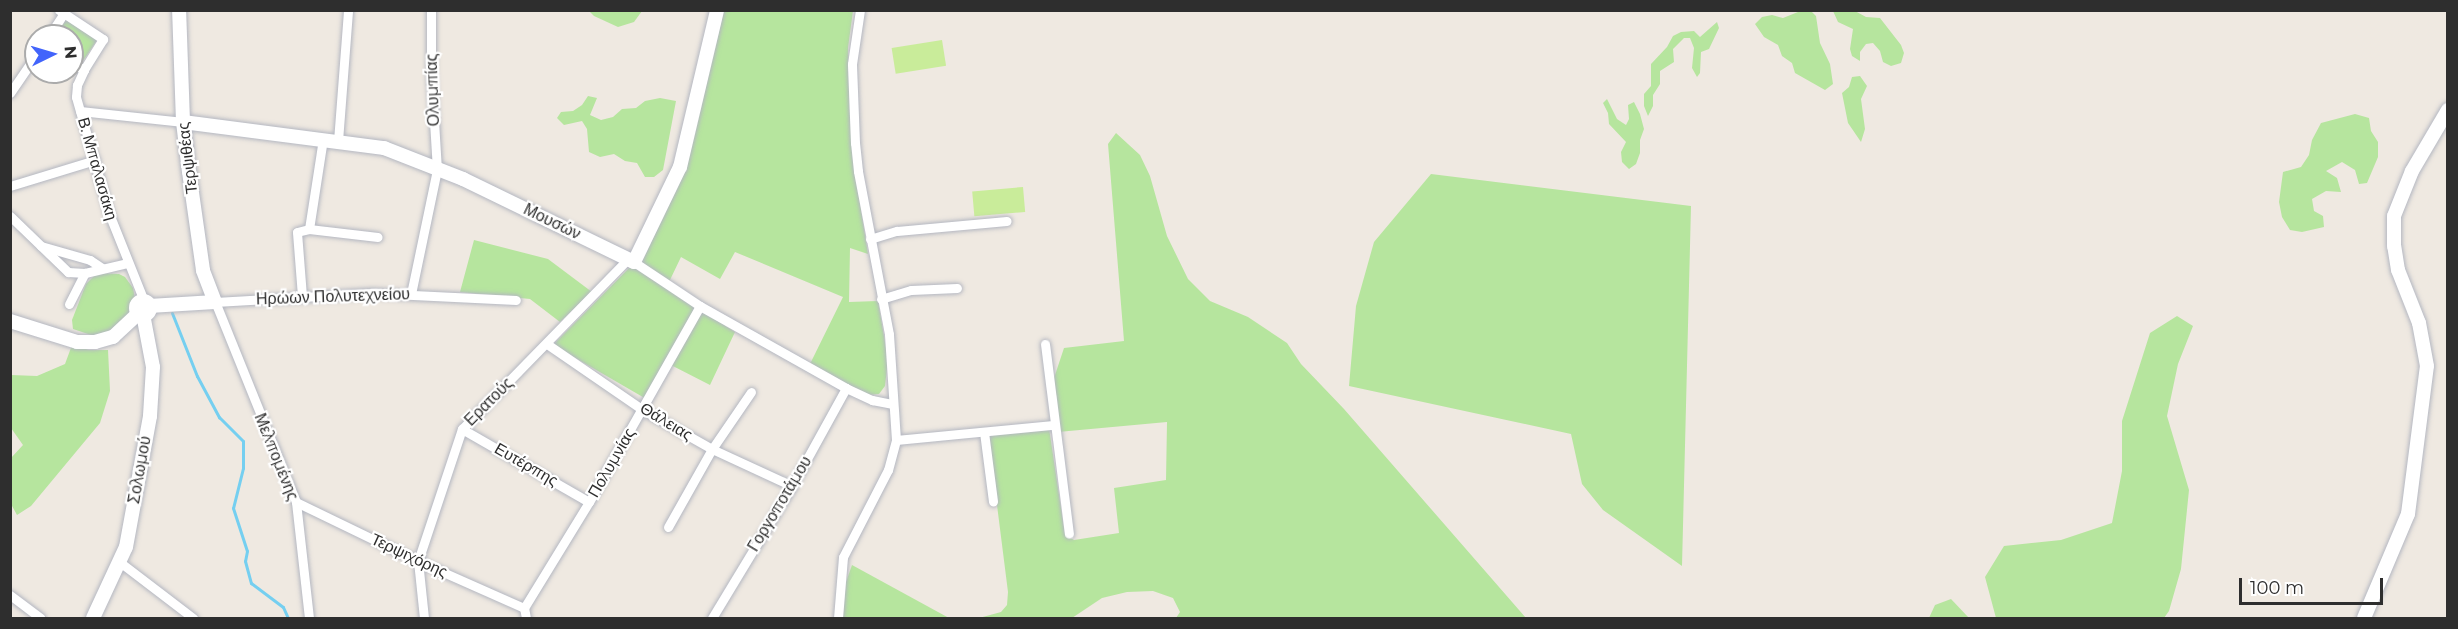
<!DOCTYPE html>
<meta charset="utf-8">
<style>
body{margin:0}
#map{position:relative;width:2458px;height:629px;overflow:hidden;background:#efe9e1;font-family:Montserrat,sans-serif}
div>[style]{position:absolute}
.green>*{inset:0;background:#b6e59e}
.pitch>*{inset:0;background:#c9ec9a;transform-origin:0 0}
.stream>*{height:3px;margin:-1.5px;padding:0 1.5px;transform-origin:1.5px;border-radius:1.5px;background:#75cff0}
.roads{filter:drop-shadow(0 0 2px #b4b7c1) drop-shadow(0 0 2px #b4b7c1)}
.street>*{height:9px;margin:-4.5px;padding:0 4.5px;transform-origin:4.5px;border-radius:4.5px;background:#fff}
.secondary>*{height:14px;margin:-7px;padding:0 7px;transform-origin:7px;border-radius:7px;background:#fff}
.secondary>.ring{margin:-7px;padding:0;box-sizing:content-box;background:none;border:14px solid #fff;border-radius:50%}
span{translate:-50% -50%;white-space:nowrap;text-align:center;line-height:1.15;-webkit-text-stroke:4.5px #fff;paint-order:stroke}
.street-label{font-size:16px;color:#2e2e2e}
.frame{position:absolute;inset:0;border:12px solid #2e2e2e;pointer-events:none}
.north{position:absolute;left:24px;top:24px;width:60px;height:60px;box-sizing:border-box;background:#fff;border:2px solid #ababab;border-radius:50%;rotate:85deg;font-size:16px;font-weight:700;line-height:24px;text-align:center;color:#2e2e2e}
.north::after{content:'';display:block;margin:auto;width:21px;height:27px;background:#4264fb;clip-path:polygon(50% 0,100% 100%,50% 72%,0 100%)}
.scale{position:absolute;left:2239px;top:578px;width:144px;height:27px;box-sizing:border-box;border:3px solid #2e2e2e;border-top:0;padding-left:8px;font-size:18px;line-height:21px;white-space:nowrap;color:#2e2e2e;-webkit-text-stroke:4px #fff;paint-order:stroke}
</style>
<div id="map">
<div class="green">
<div style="clip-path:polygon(1803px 10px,1811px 11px,1816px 16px,1820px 43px,1830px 64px,1833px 84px,1825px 90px,1795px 73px,1792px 63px,1782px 56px,1778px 45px,1764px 37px,1755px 24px,1762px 17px,1772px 15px,1783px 18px)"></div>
<div style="clip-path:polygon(589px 11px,642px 11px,634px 22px,618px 27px,594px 16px)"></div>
<div style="clip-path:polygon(724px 11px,853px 11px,848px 48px,850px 116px,855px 172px,868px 254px,850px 248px,849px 302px,878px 301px,888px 360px,885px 386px,879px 394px,868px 395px,810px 364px,843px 297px,735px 252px,720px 279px,681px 257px,669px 282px,642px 262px,685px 169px)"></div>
<div style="clip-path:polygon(1833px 11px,1855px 11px,1866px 17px,1880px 18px,1901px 45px,1904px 53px,1901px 63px,1891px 66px,1883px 62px,1880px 51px,1873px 43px,1866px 44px,1860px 52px,1860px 61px,1852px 56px,1850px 49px,1853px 29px,1838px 22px)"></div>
<div style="clip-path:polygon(66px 20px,97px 40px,83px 61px,72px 54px,72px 36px,55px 36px)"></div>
<div style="clip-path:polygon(1717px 22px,1719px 28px,1709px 49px,1701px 52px,1700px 73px,1697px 77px,1692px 68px,1694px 48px,1690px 38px,1684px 38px,1673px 49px,1674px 62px,1660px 71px,1660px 84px,1653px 95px,1653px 106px,1648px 116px,1644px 106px,1644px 94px,1651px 86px,1651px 64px,1667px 47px,1673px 36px,1681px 32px,1694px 31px,1700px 37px)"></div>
<div style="clip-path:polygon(1860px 76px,1867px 86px,1861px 99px,1865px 129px,1861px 142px,1848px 123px,1842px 93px,1849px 87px,1852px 77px)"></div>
<div style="clip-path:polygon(588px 96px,597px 98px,590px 115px,601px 120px,613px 117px,622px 109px,636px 108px,645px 101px,660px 98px,676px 101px,663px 170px,654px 177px,645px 177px,637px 163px,625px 161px,614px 154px,600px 157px,589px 152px,587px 129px,582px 121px,564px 125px,557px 118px,561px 112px,573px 111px,582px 105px)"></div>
<div style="clip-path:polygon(1607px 99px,1617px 119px,1626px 125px,1629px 119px,1628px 105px,1634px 102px,1640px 114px,1644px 129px,1640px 140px,1640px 153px,1636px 164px,1629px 169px,1622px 162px,1621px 152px,1626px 142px,1609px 124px,1608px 113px,1603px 103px)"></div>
<div style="clip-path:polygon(2355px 114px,2369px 118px,2371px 131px,2378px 142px,2378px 157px,2367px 183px,2359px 184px,2355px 170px,2342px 162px,2326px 171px,2337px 178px,2341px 192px,2326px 191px,2312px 199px,2314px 211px,2323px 216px,2324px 227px,2302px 232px,2290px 230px,2282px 217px,2279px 202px,2283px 172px,2301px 167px,2309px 155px,2312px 140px,2321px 123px)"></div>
<div style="clip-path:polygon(1116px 133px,1140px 155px,1150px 176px,1167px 236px,1188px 279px,1210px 301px,1248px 317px,1287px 343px,1301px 364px,1344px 409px,1526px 618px,1176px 618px,1180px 612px,1173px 598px,1153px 591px,1127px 592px,1102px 598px,1072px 618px,979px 618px,1001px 612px,1007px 605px,1008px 592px,988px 434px,1049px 428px,1065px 535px,1074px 540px,1119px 533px,1114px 488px,1166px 480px,1167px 422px,1058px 432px,1054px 378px,1064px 348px,1124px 341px,1108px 144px)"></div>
<div style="clip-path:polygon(1431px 174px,1691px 206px,1682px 566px,1603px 510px,1582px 484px,1571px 434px,1349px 386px,1356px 306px,1374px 242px)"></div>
<div style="clip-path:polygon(474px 240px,548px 259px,592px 292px,560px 322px,530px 299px,460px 292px)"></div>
<div style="clip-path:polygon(631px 266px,735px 332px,710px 385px,667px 363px,648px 400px,553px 345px)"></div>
<div style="clip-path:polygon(97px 273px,119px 274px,125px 277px,133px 288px,135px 299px,129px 319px,100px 338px,73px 329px,72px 320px,86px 284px)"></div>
<div style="clip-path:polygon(2177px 316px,2193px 326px,2178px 364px,2167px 416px,2189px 490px,2181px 569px,2169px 611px,2164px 618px,1996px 618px,1985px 577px,2004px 546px,2061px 540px,2112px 523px,2122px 471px,2122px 421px,2150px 333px)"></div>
<div style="clip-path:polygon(72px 345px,89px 350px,108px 350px,110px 391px,100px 423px,31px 506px,17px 515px,11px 504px,11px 458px,23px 445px,11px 428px,11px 375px,37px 376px,65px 364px)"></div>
<div style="clip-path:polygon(852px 565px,949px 618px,842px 618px,846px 582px)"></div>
<div style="clip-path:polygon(1951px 599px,1969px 618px,1929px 618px,1935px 605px)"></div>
</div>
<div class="pitch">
<div style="left:942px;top:40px;width:26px;height:51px;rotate:81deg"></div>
<div style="left:1023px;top:187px;width:25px;height:51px;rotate:85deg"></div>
</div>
<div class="stream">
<div style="left:172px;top:313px;width:68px;rotate:68.4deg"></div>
<div style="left:197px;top:376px;width:47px;rotate:61.8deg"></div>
<div style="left:219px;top:417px;width:34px;rotate:45deg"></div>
<div style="left:243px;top:441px;width:27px;rotate:90deg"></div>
<div style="left:243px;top:468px;width:41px;rotate:104deg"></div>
<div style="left:233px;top:508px;width:45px;rotate:72deg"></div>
<div style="left:247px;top:551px;width:10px;rotate:101deg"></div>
<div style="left:245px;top:561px;width:23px;rotate:75deg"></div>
<div style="left:251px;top:583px;width:40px;rotate:37deg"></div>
<div style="left:283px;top:607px;width:12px;rotate:66deg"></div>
</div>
<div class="roads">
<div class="street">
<div style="left:59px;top:10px;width:53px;rotate:33.4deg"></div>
<div style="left:103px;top:39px;width:36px;rotate:122deg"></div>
<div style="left:84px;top:70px;width:17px;rotate:115deg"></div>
<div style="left:77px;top:85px;width:12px;rotate:95deg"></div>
<div style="left:76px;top:97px;width:124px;rotate:74.1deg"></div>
<div style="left:110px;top:216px;width:92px;rotate:68.2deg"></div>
<div style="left:49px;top:36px;width:27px;rotate:-57deg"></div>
<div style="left:72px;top:63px;width:14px;rotate:30deg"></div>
<div style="left:10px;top:93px;width:46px;rotate:-55.6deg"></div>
<div style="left:80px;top:111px;width:104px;rotate:6.1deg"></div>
<div style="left:338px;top:141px;width:131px;rotate:-85.6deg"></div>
<div style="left:10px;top:186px;width:89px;rotate:-17deg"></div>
<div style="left:10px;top:216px;width:81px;rotate:44deg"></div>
<div style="left:68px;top:272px;width:17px;rotate:3deg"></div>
<div style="left:309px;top:229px;width:91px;rotate:-81.2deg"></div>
<div style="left:870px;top:239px;width:28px;rotate:-17deg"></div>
<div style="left:897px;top:231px;width:110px;rotate:-5.2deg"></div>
<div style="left:41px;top:246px;width:51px;rotate:15.9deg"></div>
<div style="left:90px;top:260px;width:14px;rotate:34deg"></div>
<div style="left:634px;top:262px;width:79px;rotate:33.7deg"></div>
<div style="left:700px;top:306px;width:167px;rotate:29.3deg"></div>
<div style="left:846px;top:388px;width:29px;rotate:25deg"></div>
<div style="left:872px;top:400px;width:20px;rotate:11deg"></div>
<div style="left:411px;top:294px;width:127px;rotate:-78.2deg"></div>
<div style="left:437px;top:170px;width:97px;rotate:-93.5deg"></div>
<div style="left:431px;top:73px;width:63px;rotate:-90deg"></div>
<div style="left:302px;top:296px;width:64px;rotate:-94.5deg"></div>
<div style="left:297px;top:232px;width:12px;rotate:-14deg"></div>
<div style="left:309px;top:229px;width:69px;rotate:6.6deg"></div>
<div style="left:881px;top:299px;width:31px;rotate:-17deg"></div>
<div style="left:911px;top:290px;width:46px;rotate:-2.5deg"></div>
<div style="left:69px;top:304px;width:35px;rotate:-63deg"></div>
<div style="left:85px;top:273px;width:43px;rotate:-13.4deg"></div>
<div style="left:547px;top:344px;width:116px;rotate:34.5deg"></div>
<div style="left:643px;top:410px;width:79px;rotate:29.5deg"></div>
<div style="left:712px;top:449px;width:88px;rotate:24.8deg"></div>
<div style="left:1045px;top:344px;width:191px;rotate:82.8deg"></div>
<div style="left:462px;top:429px;width:146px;rotate:29.9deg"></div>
<div style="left:984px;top:432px;width:70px;rotate:82.6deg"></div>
<div style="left:896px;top:440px;width:158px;rotate:-5.5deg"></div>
<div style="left:296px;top:502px;width:136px;rotate:25.8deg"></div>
<div style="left:418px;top:561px;width:116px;rotate:23.9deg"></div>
<div style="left:668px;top:527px;width:90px;rotate:-60.6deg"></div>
<div style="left:712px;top:449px;width:69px;rotate:-55.6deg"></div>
<div style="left:121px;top:563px;width:91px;rotate:37.4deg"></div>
<div style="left:10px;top:595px;width:38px;rotate:37deg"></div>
<div style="left:309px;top:618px;width:117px;rotate:-96.4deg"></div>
<div style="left:296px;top:502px;width:216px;rotate:-112deg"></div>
<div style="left:215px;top:302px;width:157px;rotate:-3.3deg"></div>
<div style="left:372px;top:293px;width:144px;rotate:2.8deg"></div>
<div style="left:424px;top:618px;width:57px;rotate:-96deg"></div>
<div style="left:418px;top:561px;width:139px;rotate:-71.6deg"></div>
<div style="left:462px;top:429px;width:238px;rotate:-45.7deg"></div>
<div style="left:526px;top:618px;width:10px;rotate:-101deg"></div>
<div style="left:524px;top:608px;width:124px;rotate:-58.5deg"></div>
<div style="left:589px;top:502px;width:225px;rotate:-60.5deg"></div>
<div style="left:712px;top:618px;width:154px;rotate:-58.8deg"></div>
<div style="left:792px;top:486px;width:112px;rotate:-61.1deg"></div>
<div style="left:838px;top:618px;width:61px;rotate:-85.3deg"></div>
<div style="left:843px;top:557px;width:98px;rotate:-62.7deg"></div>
<div style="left:888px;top:470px;width:31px;rotate:-75deg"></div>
<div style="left:896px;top:440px;width:106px;rotate:-93.8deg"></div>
<div style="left:889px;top:334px;width:166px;rotate:-100.8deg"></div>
<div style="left:858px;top:171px;width:28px;rotate:-96deg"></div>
<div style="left:855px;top:143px;width:79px;rotate:-92.2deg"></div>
<div style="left:852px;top:64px;width:55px;rotate:-81.6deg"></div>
</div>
<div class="secondary">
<div style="left:183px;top:122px;width:203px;rotate:7.4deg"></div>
<div style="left:384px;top:148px;width:85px;rotate:21.4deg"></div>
<div style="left:463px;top:179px;width:190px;rotate:25.9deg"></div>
<div style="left:634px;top:262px;width:106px;rotate:-64.2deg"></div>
<div style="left:680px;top:167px;width:161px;rotate:-76.7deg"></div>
<div class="ring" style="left:136px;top:301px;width:0;height:0"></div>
<div style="left:149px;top:306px;width:66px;rotate:-3.5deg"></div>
<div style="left:215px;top:302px;width:34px;rotate:-111deg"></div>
<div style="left:203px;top:270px;width:99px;rotate:-98.1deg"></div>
<div style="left:189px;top:172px;width:50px;rotate:-96.8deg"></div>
<div style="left:183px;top:122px;width:112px;rotate:-92deg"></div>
<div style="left:10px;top:321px;width:70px;rotate:17.4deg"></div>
<div style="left:77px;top:342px;width:18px"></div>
<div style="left:95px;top:342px;width:19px;rotate:-16deg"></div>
<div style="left:113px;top:337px;width:35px;rotate:-43deg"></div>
<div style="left:93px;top:618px;width:78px;rotate:-65.1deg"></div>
<div style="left:126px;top:547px;width:133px;rotate:-79.6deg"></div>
<div style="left:150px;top:416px;width:49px;rotate:-86.5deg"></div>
<div style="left:153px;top:367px;width:54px;rotate:-100.7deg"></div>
<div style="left:2364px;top:618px;width:113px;rotate:-67.1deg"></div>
<div style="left:2408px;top:514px;width:149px;rotate:-82.7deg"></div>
<div style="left:2427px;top:366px;width:44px;rotate:-100.5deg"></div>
<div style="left:2419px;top:323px;width:57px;rotate:-111.6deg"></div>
<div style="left:2398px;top:270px;width:24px;rotate:-99deg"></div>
<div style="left:2394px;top:246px;width:30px;rotate:-90deg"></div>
<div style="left:2394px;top:216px;width:48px;rotate:-68.2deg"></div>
<div style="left:2412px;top:171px;width:71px;rotate:-59.5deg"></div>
</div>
</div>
<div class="street-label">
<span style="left:433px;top:90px;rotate:-92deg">Ολυμπίας</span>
<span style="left:188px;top:158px;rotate:-97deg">Τερψιθέας</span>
<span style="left:97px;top:169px;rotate:74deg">Β. Μπαλασάκη</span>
<span style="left:552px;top:222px;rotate:26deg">Μουσών</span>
<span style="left:333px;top:297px;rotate:-2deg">Ηρώων Πολυτεχνείου</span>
<span style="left:489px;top:402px;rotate:-45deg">Ερατούς</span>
<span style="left:666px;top:422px;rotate:31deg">Θάλειας</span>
<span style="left:276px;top:457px;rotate:68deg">Μελπομένης</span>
<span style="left:612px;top:463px;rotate:-60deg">Πολυμνίας</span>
<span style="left:526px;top:465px;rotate:30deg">Ευτέρπης</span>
<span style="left:140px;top:470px;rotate:-80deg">Σολωμού</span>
<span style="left:780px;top:504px;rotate:-59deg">Γοργοποτάμου</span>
<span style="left:409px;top:556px;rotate:25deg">Τερψιχόρης</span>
</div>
<div class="frame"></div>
<div class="north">N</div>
<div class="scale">100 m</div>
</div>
